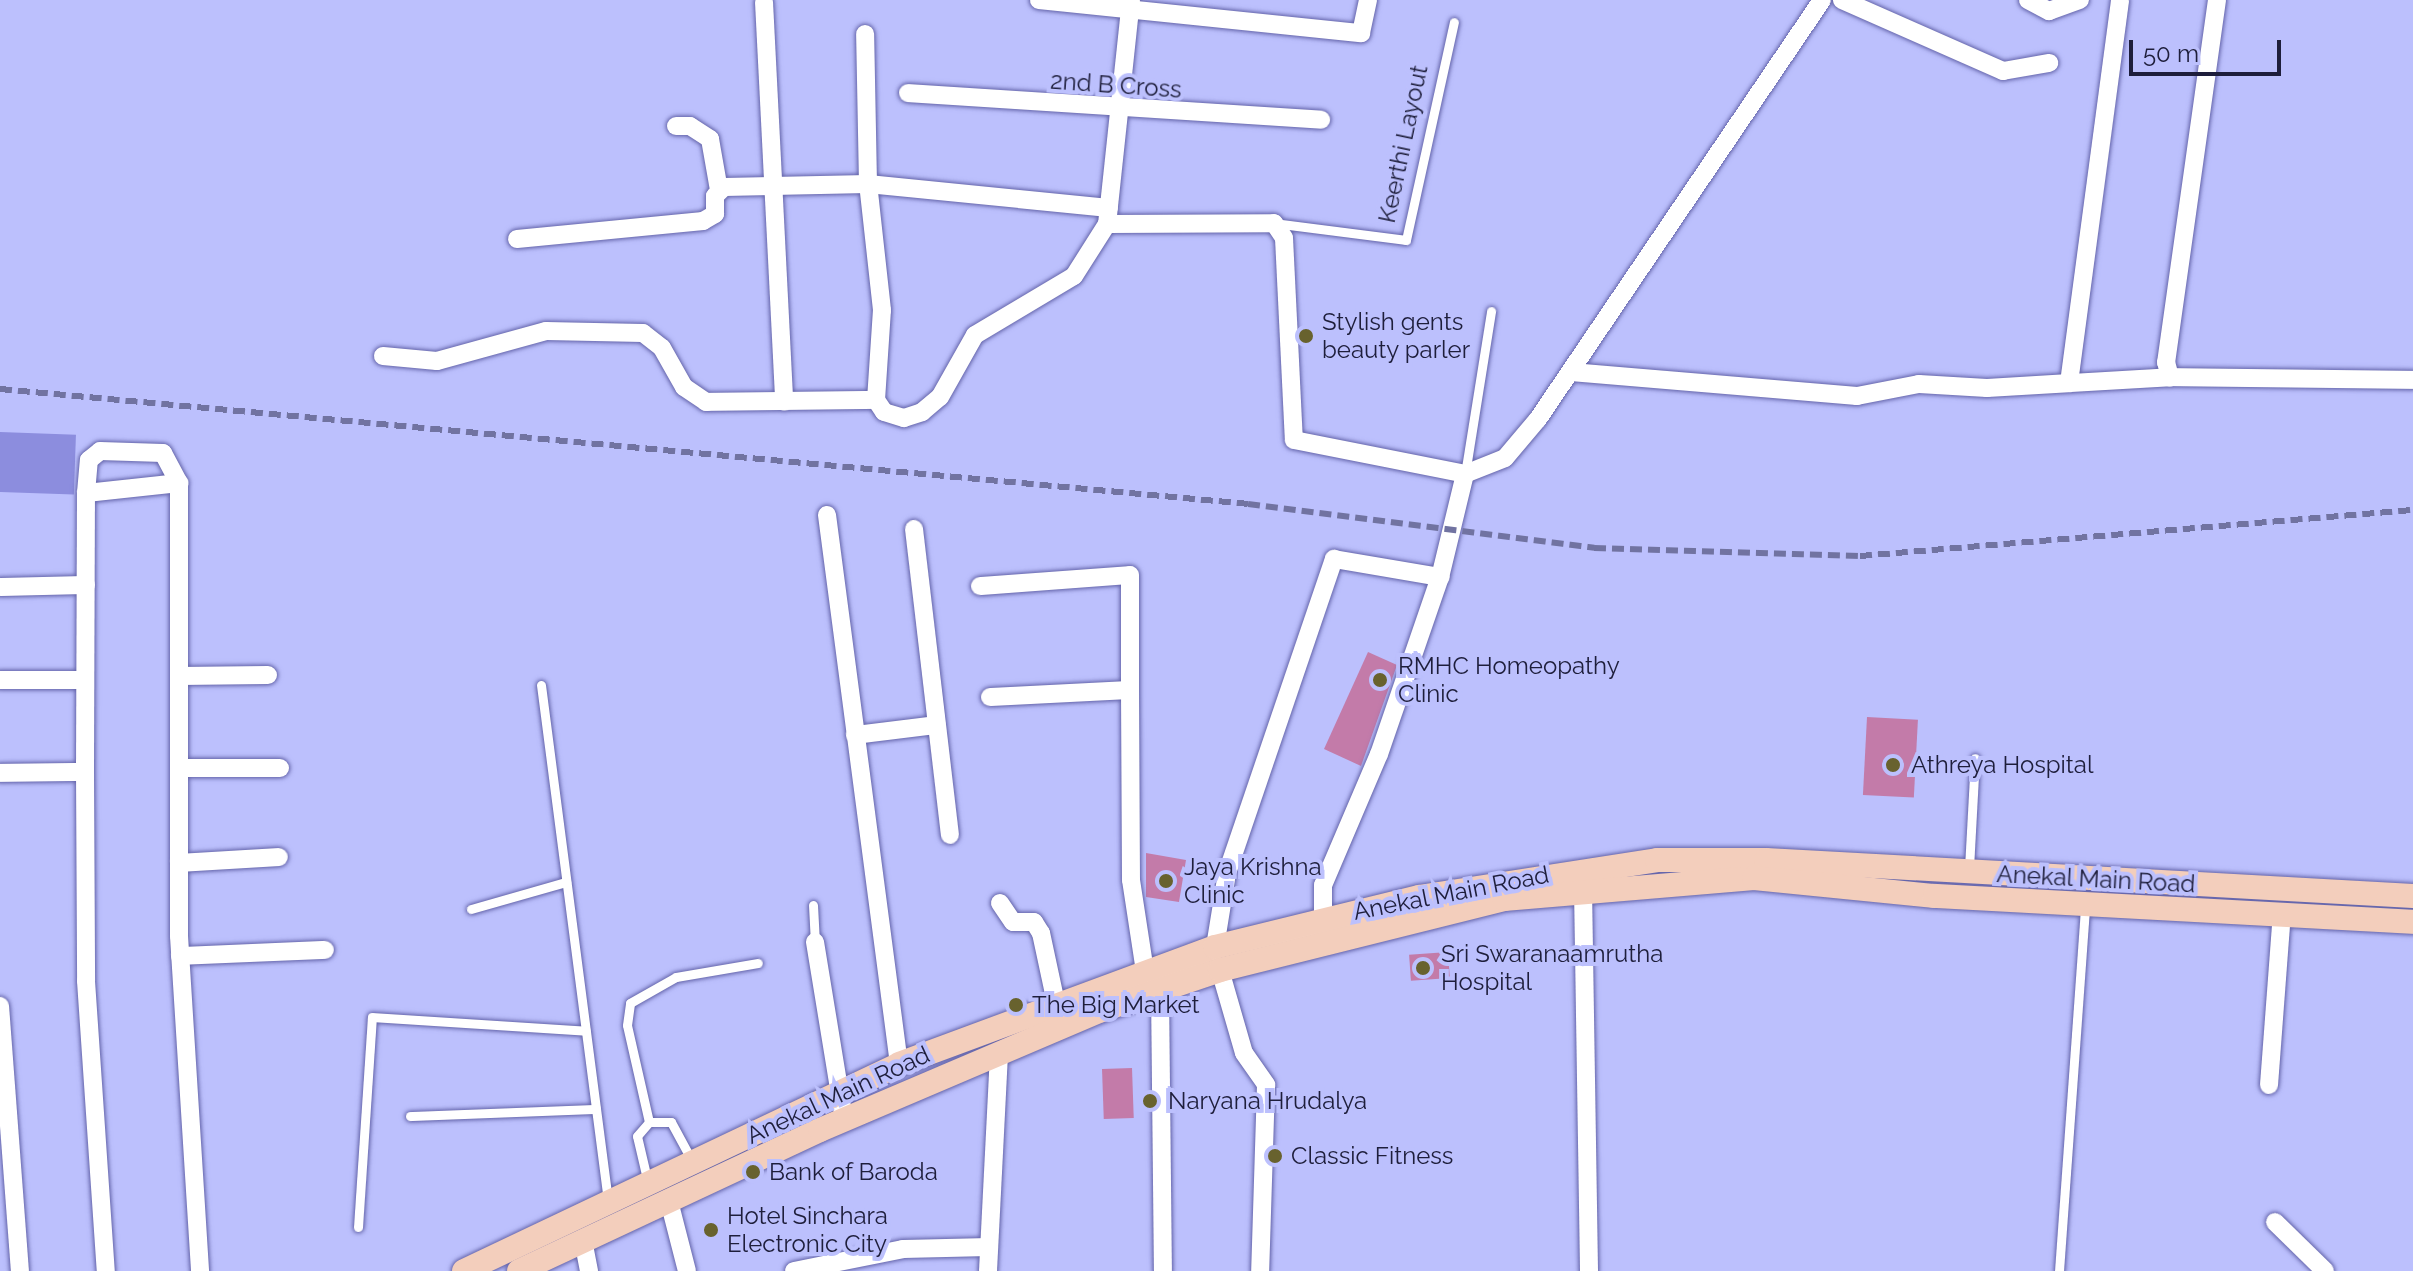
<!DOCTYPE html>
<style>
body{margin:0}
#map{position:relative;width:2413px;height:1271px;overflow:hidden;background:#bcc0fd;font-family:Raleway,sans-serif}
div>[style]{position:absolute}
.green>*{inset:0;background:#8c8dde;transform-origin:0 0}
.building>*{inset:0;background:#c37ba9;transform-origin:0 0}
.roads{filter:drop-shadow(0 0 2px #6464aa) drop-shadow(0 0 2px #6464aa)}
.lane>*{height:9px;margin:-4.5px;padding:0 4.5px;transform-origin:4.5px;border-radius:4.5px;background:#fff}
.street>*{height:18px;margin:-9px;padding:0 9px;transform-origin:9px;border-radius:9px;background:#fff}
.secondary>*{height:24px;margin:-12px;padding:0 12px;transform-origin:12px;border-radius:12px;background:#f3cebc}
.rail>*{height:6px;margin-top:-3px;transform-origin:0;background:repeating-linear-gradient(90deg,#7173a1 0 12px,transparent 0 18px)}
.dots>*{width:22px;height:22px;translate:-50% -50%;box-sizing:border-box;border:4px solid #bcc0fd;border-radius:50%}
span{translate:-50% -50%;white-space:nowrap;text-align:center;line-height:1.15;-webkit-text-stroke:8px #bcc0fd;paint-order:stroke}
.street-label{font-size:24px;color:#1e1e3b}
.poi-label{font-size:24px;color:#1e1e3b}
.left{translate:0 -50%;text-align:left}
.scale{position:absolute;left:2129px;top:40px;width:152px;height:36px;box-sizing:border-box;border:4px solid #1e1e3b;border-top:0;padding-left:10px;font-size:24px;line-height:28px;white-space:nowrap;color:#1e1e3b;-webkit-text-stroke:6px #bcc0fd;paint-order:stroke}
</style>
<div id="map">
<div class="green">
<div style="left:0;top:432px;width:76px;height:60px;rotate:2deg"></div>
</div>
<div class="building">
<div style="clip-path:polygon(1368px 652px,1397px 665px,1361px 766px,1324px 749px)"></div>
<div style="left:1867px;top:717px;width:51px;height:78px;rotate:3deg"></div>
<div style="clip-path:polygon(1146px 853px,1186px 860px,1179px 902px,1146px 897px)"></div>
<div style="left:1448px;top:952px;width:26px;height:39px;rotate:86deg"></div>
<div style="left:1132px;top:1068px;width:50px;height:30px;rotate:88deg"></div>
</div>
<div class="roads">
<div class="lane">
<div style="left:1274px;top:223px;width:133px;rotate:7.3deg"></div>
<div style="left:1406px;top:240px;width:223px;rotate:-77.6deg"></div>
<div style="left:1465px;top:474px;width:165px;rotate:-80.9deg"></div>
<div style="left:541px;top:685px;width:520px;rotate:82.6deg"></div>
<div style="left:1969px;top:868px;width:110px;rotate:-86.9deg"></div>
<div style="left:813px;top:905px;width:37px;rotate:87deg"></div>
<div style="left:471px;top:909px;width:99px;rotate:-15.9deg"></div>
<div style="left:410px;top:1116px;width:186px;rotate:-2.2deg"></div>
<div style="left:649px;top:1122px;width:99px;rotate:-102.8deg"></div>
<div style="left:627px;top:1025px;width:22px;rotate:-82deg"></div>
<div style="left:630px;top:1003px;width:53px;rotate:-29.5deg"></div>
<div style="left:676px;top:977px;width:83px;rotate:-9.7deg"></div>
<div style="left:648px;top:1183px;width:48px;rotate:-103.2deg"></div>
<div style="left:637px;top:1136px;width:18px;rotate:-49deg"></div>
<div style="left:649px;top:1122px;width:22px"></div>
<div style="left:671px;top:1122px;width:42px;rotate:61.6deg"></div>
<div style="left:358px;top:1227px;width:210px;rotate:-86.2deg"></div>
<div style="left:372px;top:1017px;width:214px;rotate:3.7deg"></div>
<div style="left:2059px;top:1271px;width:365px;rotate:-85.9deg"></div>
</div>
<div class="street">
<div style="left:1039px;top:0;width:324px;rotate:5.9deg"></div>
<div style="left:1361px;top:33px;width:34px;rotate:-78deg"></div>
<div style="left:1131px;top:0;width:225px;rotate:96.1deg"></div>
<div style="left:1107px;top:224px;width:167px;rotate:-0.3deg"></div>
<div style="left:1274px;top:223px;width:18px;rotate:56deg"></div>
<div style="left:1284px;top:238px;width:202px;rotate:87.2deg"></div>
<div style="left:1294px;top:440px;width:174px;rotate:11.2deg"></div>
<div style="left:1465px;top:474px;width:106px;rotate:103.6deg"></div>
<div style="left:1440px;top:577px;width:187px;rotate:109deg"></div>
<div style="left:1379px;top:754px;width:142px;rotate:113.1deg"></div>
<div style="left:1323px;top:885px;width:46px;rotate:90deg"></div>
<div style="left:1842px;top:0;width:176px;rotate:23.8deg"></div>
<div style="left:2003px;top:71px;width:47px;rotate:-9.9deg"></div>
<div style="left:2028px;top:0;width:24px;rotate:28deg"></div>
<div style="left:2049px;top:11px;width:33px;rotate:-20deg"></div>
<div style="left:2217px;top:0;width:366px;rotate:98deg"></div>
<div style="left:2166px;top:362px;width:16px;rotate:75deg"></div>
<div style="left:2170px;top:377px;width:243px;rotate:0.7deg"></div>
<div style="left:764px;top:2px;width:400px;rotate:87.1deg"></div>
<div style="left:908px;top:93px;width:414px;rotate:3.7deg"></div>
<div style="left:676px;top:126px;width:14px"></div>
<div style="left:690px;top:126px;width:24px;rotate:33deg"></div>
<div style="left:710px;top:139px;width:52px;rotate:80deg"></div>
<div style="left:517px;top:239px;width:187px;rotate:-5.5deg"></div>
<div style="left:703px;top:221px;width:14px;rotate:-30deg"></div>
<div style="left:715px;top:214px;width:18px;rotate:-90deg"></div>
<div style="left:715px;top:196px;width:13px;rotate:-45deg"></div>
<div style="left:724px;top:187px;width:144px;rotate:-1.2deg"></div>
<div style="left:868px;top:184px;width:242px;rotate:5.7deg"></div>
<div style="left:383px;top:356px;width:54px;rotate:5.3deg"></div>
<div style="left:437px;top:361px;width:113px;rotate:-15.4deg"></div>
<div style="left:546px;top:331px;width:97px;rotate:1.2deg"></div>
<div style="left:643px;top:333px;width:24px;rotate:38deg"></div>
<div style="left:662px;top:348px;width:45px;rotate:60.6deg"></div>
<div style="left:684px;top:387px;width:27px;rotate:34deg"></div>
<div style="left:706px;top:402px;width:170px;rotate:-0.7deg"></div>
<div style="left:876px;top:400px;width:90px;rotate:-86.2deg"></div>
<div style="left:882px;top:310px;width:127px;rotate:-96.3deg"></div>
<div style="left:868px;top:184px;width:150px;rotate:-91.1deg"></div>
<div style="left:1571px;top:372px;width:287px;rotate:4.8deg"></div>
<div style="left:1857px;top:396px;width:63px;rotate:-11deg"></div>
<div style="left:1919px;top:384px;width:68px;rotate:3.4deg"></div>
<div style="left:1987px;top:388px;width:183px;rotate:-3.4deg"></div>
<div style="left:2069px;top:383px;width:386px;rotate:-82.4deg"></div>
<div style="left:876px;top:400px;width:14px;rotate:56deg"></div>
<div style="left:884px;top:412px;width:21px;rotate:17deg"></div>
<div style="left:904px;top:418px;width:19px;rotate:-18deg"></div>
<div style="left:922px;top:412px;width:23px;rotate:-40deg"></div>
<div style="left:940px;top:397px;width:71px;rotate:-60.6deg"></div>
<div style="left:975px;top:335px;width:115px;rotate:-30.8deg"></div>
<div style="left:1074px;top:276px;width:62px;rotate:-57.6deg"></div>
<div style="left:1465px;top:474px;width:43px;rotate:-21.8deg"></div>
<div style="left:1505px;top:458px;width:51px;rotate:-49.8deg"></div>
<div style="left:1538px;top:419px;width:506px;rotate:-55.87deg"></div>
<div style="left:86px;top:493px;width:33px;rotate:-85deg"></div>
<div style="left:89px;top:460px;width:14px;rotate:-39deg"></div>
<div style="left:100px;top:451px;width:63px;rotate:1.8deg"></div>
<div style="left:163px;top:453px;width:34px;rotate:62deg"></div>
<div style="left:827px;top:515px;width:554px;rotate:82.53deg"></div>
<div style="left:914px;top:529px;width:308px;rotate:83.3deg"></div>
<div style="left:980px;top:586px;width:150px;rotate:-4.2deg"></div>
<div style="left:1130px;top:575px;width:115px;rotate:90deg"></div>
<div style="left:0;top:587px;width:86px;rotate:-1.3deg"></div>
<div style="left:179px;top:676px;width:89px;rotate:-0.6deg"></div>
<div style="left:0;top:680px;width:85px"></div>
<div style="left:990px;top:697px;width:140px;rotate:-2.9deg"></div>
<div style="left:1130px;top:690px;width:190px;rotate:89.7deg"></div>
<div style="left:1131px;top:880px;width:92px;rotate:81.3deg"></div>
<div style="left:855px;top:735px;width:82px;rotate:-7deg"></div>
<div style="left:179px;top:768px;width:101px"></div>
<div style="left:85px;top:772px;width:209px;rotate:89.7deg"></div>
<div style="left:86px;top:981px;width:291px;rotate:86.1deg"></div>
<div style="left:0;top:773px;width:85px;rotate:-0.7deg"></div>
<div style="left:85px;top:772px;width:279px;rotate:-89.8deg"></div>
<div style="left:86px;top:493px;width:94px;rotate:-6.1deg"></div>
<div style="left:179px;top:483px;width:453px;rotate:90deg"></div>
<div style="left:179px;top:936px;width:336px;rotate:86.4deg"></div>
<div style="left:179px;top:863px;width:100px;rotate:-3.4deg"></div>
<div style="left:1583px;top:888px;width:383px;rotate:89.1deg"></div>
<div style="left:1000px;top:903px;width:23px;rotate:56deg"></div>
<div style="left:1013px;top:922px;width:21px"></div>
<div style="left:1034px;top:922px;width:13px;rotate:58deg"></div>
<div style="left:1041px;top:933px;width:72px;rotate:77.9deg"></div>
<div style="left:815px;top:942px;width:180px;rotate:80.7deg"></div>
<div style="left:1215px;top:947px;width:75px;rotate:-80.8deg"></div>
<div style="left:1227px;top:873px;width:332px;rotate:-71.2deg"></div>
<div style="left:1334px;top:559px;width:108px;rotate:9.6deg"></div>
<div style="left:180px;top:956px;width:145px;rotate:-2.4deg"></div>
<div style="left:1220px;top:970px;width:86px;rotate:73.9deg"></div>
<div style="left:1244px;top:1053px;width:39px;rotate:55deg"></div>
<div style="left:1266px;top:1085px;width:186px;rotate:91.8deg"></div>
<div style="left:1160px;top:991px;width:280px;rotate:89.4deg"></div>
<div style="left:0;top:1006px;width:266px;rotate:85.7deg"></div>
<div style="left:2269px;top:1085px;width:172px;rotate:-85.7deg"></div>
<div style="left:669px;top:1201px;width:72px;rotate:75.6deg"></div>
<div style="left:2275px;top:1222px;width:70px;rotate:44.4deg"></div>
<div style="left:583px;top:1240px;width:32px;rotate:79deg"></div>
<div style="left:794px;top:1271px;width:111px;rotate:-11.4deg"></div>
<div style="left:903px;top:1249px;width:86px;rotate:-1.3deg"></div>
<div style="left:988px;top:1271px;width:218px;rotate:-87.1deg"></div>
</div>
<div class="secondary">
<div style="left:464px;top:1271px;width:482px;rotate:-25.4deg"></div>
<div style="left:899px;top:1064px;width:337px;rotate:-20.3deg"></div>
<div style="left:1215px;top:947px;width:210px;rotate:-13.8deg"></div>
<div style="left:1419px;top:897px;width:241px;rotate:-8.8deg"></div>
<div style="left:1657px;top:860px;width:109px"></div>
<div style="left:1766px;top:860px;width:648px;rotate:3.18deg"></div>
<div style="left:519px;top:1271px;width:332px;rotate:-25.1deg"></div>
<div style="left:820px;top:1130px;width:306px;rotate:-23.1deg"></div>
<div style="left:1102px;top:1010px;width:125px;rotate:-18.7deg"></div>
<div style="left:1220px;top:970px;width:293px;rotate:-14deg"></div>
<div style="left:1504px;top:899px;width:251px;rotate:-4.8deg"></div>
<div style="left:1754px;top:878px;width:182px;rotate:5.7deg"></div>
<div style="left:1935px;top:896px;width:479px;rotate:3.1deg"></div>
</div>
</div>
<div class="rail">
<div style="left:0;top:389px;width:1253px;rotate:5.26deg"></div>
<div style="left:1248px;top:504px;width:349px;rotate:7.2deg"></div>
<div style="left:1594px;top:548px;width:266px;rotate:1.7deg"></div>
<div style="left:1860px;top:556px;width:555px;rotate:-4.76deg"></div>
</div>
<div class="dots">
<div style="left:1306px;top:336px;background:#68622e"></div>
<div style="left:1380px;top:680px;background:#68622e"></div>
<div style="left:1893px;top:765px;background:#68622e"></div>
<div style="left:1166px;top:881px;background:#68622e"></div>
<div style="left:1423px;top:968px;background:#68622e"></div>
<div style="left:1016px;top:1005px;background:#68622e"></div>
<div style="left:1150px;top:1101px;background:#68622e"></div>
<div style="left:1275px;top:1156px;background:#68622e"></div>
<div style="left:753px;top:1172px;background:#68622e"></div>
<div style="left:711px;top:1230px;background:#68622e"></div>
</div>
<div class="street-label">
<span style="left:1116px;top:85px;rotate:4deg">2nd B Cross</span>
<span style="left:1403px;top:144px;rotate:-78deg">Keerthi Layout</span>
<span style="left:2096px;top:879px;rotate:3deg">Anekal Main Road</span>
<span style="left:1451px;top:893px;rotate:-11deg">Anekal Main Road</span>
<span style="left:838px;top:1095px;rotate:-25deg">Anekal Main Road</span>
</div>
<div class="poi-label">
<span class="left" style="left:1322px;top:336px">Stylish gents<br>beauty parler</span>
<span class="left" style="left:1398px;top:680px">RMHC Homeopathy<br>Clinic</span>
<span class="left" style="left:1911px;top:765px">Athreya Hospital</span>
<span class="left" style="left:1184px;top:881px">Jaya Krishna<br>Clinic</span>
<span class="left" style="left:1441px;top:968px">Sri Swaranaamrutha<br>Hospital</span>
<span class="left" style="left:1032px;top:1005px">The Big Market</span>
<span class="left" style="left:1168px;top:1101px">Naryana Hrudalya</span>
<span class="left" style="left:1291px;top:1156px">Classic Fitness</span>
<span class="left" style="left:769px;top:1172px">Bank of Baroda</span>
<span class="left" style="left:727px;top:1230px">Hotel Sinchara<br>Electronic City</span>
</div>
<div class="scale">50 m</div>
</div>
